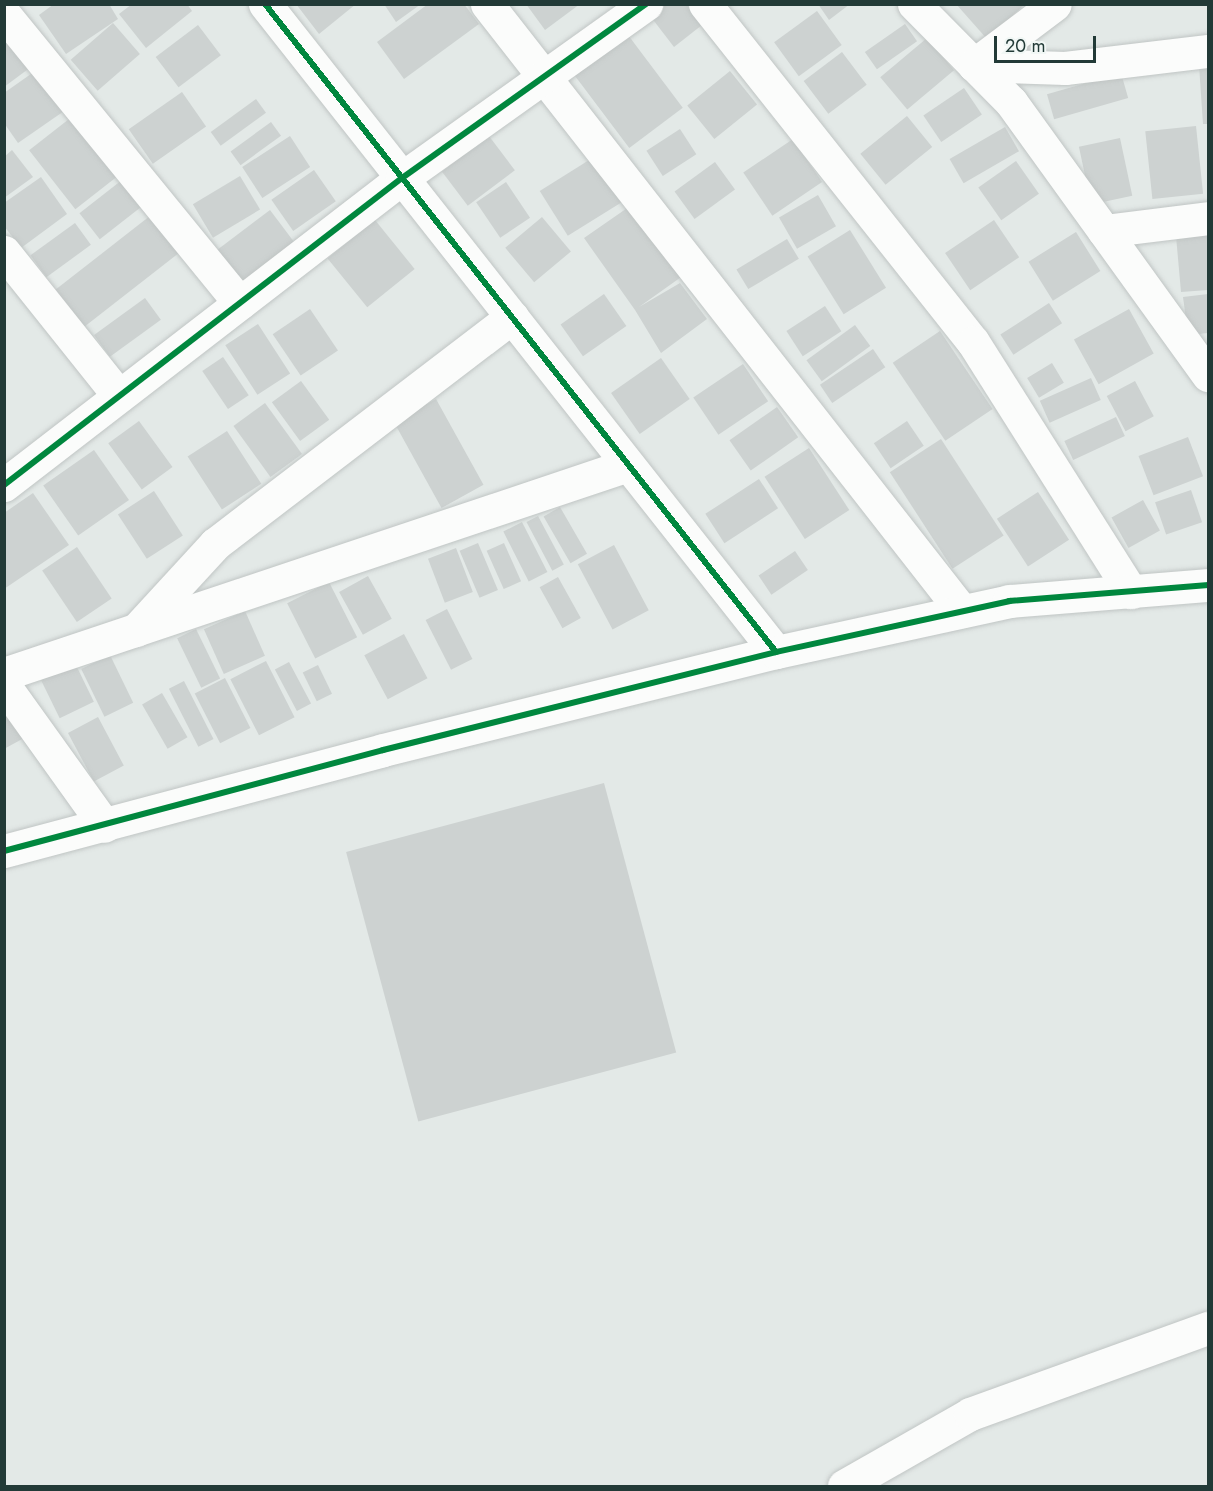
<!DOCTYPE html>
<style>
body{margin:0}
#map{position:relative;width:1213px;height:1491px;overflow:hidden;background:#e3e9e7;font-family:Jost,sans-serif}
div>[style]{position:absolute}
.building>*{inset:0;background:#cdd2d1;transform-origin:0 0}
.roads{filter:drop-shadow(0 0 2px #c0c5c4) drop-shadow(0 0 2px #c0c5c4)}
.minor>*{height:33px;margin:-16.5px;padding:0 16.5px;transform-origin:16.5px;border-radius:16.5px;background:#fbfcfb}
.cycleway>*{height:6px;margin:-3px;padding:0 3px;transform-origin:3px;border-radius:3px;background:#00873e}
span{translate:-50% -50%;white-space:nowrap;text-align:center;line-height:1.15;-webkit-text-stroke:4.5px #f1f7f5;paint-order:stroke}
.frame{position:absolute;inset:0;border:6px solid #223a37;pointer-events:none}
.scale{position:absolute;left:994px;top:36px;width:102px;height:27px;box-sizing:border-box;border:3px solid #223a37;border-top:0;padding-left:8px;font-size:18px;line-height:21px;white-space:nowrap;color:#223a37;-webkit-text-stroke:4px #f1f7f5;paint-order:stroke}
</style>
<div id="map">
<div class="building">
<div style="clip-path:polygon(54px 4px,109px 4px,118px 19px,66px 54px,39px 15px)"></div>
<div style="clip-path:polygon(132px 4px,187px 4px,192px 11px,146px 48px,119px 14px)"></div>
<div style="clip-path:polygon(296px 4px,356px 4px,319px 34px)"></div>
<div style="clip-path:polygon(384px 4px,421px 4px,396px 22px)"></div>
<div style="clip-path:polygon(428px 4px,464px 4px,479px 24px,404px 79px,377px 42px)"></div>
<div style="clip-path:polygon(526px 4px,580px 4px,545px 30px)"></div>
<div style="clip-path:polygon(649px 4px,686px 4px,702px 25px,674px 47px,644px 8px)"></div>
<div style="clip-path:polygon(818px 4px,850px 4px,829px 20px)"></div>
<div style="clip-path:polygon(956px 4px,1025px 4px,987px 39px)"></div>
<div style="left:817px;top:11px;width:42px;height:53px;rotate:54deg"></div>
<div style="left:113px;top:23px;width:41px;height:56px;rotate:49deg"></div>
<div style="left:905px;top:24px;width:21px;height:49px;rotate:55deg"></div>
<div style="left:198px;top:25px;width:38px;height:53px;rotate:53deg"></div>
<div style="left:622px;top:27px;width:101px;height:67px;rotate:53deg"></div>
<div style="clip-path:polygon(4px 33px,35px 64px,4px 87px)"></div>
<div style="left:927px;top:38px;width:42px;height:61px;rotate:50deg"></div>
<div style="left:842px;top:52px;width:41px;height:48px;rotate:53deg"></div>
<div style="clip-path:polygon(1208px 64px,1208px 124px,1203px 124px,1199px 65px)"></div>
<div style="clip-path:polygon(38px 69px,67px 109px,18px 143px,4px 123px,4px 93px)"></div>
<div style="left:730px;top:71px;width:43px;height:55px;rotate:51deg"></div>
<div style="left:1121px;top:73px;width:26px;height:77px;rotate:74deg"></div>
<div style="left:964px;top:88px;width:32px;height:49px;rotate:56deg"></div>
<div style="left:182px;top:92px;width:42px;height:65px;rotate:55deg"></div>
<div style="left:256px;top:99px;width:17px;height:56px;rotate:54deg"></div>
<div style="left:78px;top:112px;width:75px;height:62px;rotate:52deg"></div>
<div style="left:907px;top:116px;width:40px;height:60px;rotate:51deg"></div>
<div style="left:271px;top:122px;width:17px;height:50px;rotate:54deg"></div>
<div style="left:1196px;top:126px;width:68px;height:51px;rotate:84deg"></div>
<div style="left:1005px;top:127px;width:28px;height:64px;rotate:60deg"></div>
<div style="left:680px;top:129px;width:30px;height:40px;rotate:57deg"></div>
<div style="left:290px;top:136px;width:37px;height:57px;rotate:57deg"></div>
<div style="left:489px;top:136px;width:43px;height:59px;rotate:53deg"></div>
<div style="left:1120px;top:138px;width:59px;height:42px;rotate:78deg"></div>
<div style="left:793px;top:139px;width:52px;height:60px;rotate:56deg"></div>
<div style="clip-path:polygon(12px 150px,33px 177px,4px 198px,4px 157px)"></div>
<div style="left:594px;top:157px;width:53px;height:64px;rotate:58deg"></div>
<div style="left:1016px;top:161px;width:40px;height:46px;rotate:55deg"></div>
<div style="left:715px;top:162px;width:34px;height:50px;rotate:54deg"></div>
<div style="left:314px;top:170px;width:38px;height:52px;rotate:55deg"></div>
<div style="left:240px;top:176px;width:39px;height:55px;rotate:59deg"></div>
<div style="clip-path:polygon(41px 177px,67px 214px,21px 248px,4px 226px,4px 203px)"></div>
<div style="left:122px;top:180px;width:33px;height:54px;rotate:52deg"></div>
<div style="left:506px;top:182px;width:43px;height:36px;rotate:56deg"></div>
<div style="left:818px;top:195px;width:36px;height:45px;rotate:60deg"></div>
<div style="clip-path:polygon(633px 204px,684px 275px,639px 307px,680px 283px,707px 319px,661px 353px,635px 310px,584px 238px)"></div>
<div style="left:270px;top:210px;width:41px;height:70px;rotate:53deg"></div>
<div style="left:155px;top:212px;width:47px;height:126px;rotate:52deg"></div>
<div style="left:542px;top:217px;width:45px;height:48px;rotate:50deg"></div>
<div style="left:375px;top:220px;width:63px;height:61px;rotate:51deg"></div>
<div style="left:994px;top:220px;width:45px;height:59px;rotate:56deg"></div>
<div style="left:75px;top:223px;width:27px;height:55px;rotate:54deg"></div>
<div style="left:850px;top:230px;width:68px;height:50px;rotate:58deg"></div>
<div style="left:1076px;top:232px;width:46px;height:56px;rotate:58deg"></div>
<div style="clip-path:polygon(1208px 234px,1208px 290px,1181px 292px,1176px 236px)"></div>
<div style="left:787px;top:239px;width:23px;height:59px;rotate:59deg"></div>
<div style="left:604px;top:294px;width:39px;height:53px;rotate:55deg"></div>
<div style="clip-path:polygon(1208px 294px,1208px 333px,1188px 335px,1183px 297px)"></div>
<div style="left:145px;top:298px;width:27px;height:63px;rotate:54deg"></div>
<div style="left:1049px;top:303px;width:24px;height:58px;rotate:57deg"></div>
<div style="left:825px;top:306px;width:30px;height:46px;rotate:57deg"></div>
<div style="left:310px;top:309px;width:50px;height:45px;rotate:56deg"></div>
<div style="left:1129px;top:309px;width:51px;height:63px;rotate:61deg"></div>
<div style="left:258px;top:324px;width:59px;height:39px;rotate:57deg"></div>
<div style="left:855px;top:325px;width:26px;height:60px;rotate:54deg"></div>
<div style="left:940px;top:331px;width:94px;height:57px;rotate:56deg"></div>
<div style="left:873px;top:349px;width:22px;height:64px;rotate:56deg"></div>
<div style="left:223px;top:357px;width:46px;height:25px;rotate:56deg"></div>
<div style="left:661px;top:358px;width:50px;height:61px;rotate:55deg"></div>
<div style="left:1052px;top:363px;width:23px;height:29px;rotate:59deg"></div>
<div style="left:743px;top:364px;width:45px;height:60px;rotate:56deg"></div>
<div style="left:1091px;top:378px;width:24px;height:56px;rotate:66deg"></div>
<div style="left:301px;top:381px;width:48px;height:36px;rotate:54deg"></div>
<div style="left:1135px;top:381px;width:40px;height:32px;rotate:62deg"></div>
<div style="left:436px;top:399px;width:98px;height:48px;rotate:61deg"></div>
<div style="left:265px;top:403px;width:63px;height:39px;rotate:54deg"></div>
<div style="left:777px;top:407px;width:37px;height:58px;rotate:55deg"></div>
<div style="left:1116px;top:417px;width:21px;height:57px;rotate:65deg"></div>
<div style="left:139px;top:421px;width:57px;height:38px;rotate:54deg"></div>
<div style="left:907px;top:421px;width:30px;height:40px;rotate:56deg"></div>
<div style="left:227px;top:431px;width:63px;height:47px;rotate:57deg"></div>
<div style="left:1188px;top:437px;width:42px;height:53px;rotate:69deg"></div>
<div style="left:941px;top:439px;width:115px;height:61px;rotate:57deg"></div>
<div style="left:809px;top:448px;width:74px;height:53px;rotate:57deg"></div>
<div style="left:94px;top:450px;width:61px;height:62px;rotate:55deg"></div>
<div style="left:759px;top:479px;width:35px;height:64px;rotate:57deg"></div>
<div style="left:1191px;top:490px;width:34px;height:38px;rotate:71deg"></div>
<div style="left:154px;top:491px;width:53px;height:43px;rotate:57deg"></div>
<div style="left:1038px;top:492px;width:57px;height:49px;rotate:57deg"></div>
<div style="clip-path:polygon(33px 493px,69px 545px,4px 589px,4px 513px)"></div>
<div style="left:1143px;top:500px;width:35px;height:36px;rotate:61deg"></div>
<div style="left:560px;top:507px;width:54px;height:19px;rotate:60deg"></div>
<div style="left:538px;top:516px;width:55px;height:13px;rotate:62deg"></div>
<div style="left:522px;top:522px;width:56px;height:21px;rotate:63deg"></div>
<div style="left:478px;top:543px;width:51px;height:20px;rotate:67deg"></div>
<div style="left:504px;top:543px;width:42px;height:19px;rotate:66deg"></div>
<div style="left:614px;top:545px;width:74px;height:41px;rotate:62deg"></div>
<div style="left:77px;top:547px;width:62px;height:42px;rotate:56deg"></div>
<div style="left:456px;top:548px;width:47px;height:30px;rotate:69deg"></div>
<div style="left:795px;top:551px;width:23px;height:44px;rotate:56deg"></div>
<div style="left:368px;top:576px;width:49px;height:33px;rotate:61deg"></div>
<div style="left:558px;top:577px;width:47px;height:21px;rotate:61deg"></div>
<div style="left:329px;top:582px;width:62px;height:47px;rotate:63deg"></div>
<div style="left:447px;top:609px;width:56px;height:24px;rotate:63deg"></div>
<div style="left:245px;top:611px;width:49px;height:45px;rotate:66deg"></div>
<div style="left:196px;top:629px;width:55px;height:21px;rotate:64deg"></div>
<div style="left:404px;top:634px;width:50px;height:45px;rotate:62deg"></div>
<div style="left:110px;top:655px;width:53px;height:32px;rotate:64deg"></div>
<div style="left:266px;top:661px;width:63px;height:40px;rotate:63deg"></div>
<div style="left:289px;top:662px;width:47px;height:16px;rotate:62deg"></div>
<div style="left:75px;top:663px;width:43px;height:38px;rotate:64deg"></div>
<div style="left:318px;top:665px;width:32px;height:17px;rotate:64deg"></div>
<div style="left:225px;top:678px;width:56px;height:34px;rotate:63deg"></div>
<div style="left:184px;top:681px;width:65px;height:17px;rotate:63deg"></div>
<div style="left:162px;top:693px;width:51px;height:23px;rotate:60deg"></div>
<div style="clip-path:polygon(4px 705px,24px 738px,4px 749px)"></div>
<div style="left:98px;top:717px;width:55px;height:34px;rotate:62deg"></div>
<div style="left:604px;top:783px;width:279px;height:267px;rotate:75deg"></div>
</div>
<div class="roads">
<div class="minor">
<div style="left:265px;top:4px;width:825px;rotate:51.74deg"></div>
<div style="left:487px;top:4px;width:771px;rotate:51.96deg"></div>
<div style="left:705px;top:4px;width:431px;rotate:51.6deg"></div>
<div style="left:973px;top:342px;width:296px;rotate:57.7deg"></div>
<div style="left:914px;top:4px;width:138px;rotate:45.3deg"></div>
<div style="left:1011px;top:102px;width:337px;rotate:54.2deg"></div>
<div style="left:4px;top:14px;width:373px;rotate:50.8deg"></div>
<div style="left:974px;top:65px;width:91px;rotate:1.9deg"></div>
<div style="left:1065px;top:68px;width:144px;rotate:-6.8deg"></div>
<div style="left:974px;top:65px;width:101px;rotate:-37deg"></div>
<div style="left:1104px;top:231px;width:105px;rotate:-7.1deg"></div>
<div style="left:4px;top:252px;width:184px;rotate:51.4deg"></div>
<div style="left:4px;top:485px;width:503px;rotate:-37.65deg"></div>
<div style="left:402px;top:178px;width:300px;rotate:-35.5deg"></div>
<div style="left:136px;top:630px;width:117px;rotate:-47.4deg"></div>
<div style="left:215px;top:544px;width:374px;rotate:-37.4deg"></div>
<div style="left:4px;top:674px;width:658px;rotate:-18.52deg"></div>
<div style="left:4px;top:685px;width:173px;rotate:54.4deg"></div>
<div style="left:4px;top:851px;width:392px;rotate:-14.9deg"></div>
<div style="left:383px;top:750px;width:405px;rotate:-14deg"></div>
<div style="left:776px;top:652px;width:239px;rotate:-12.3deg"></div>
<div style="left:1009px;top:601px;width:200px;rotate:-4.6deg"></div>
<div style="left:844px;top:1486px;width:145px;rotate:-29.7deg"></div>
<div style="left:970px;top:1414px;width:253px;rotate:-19.9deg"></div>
</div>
</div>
<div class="cycleway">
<div style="left:265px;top:4px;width:825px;rotate:51.74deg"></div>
<div style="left:4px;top:485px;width:503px;rotate:-37.65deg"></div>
<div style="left:402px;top:178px;width:300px;rotate:-35.5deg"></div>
<div style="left:4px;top:851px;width:392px;rotate:-14.9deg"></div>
<div style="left:383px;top:750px;width:405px;rotate:-14deg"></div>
<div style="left:776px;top:652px;width:239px;rotate:-12.3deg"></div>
<div style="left:1009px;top:601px;width:200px;rotate:-4.6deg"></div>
</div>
<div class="frame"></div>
<div class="scale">20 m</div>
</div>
